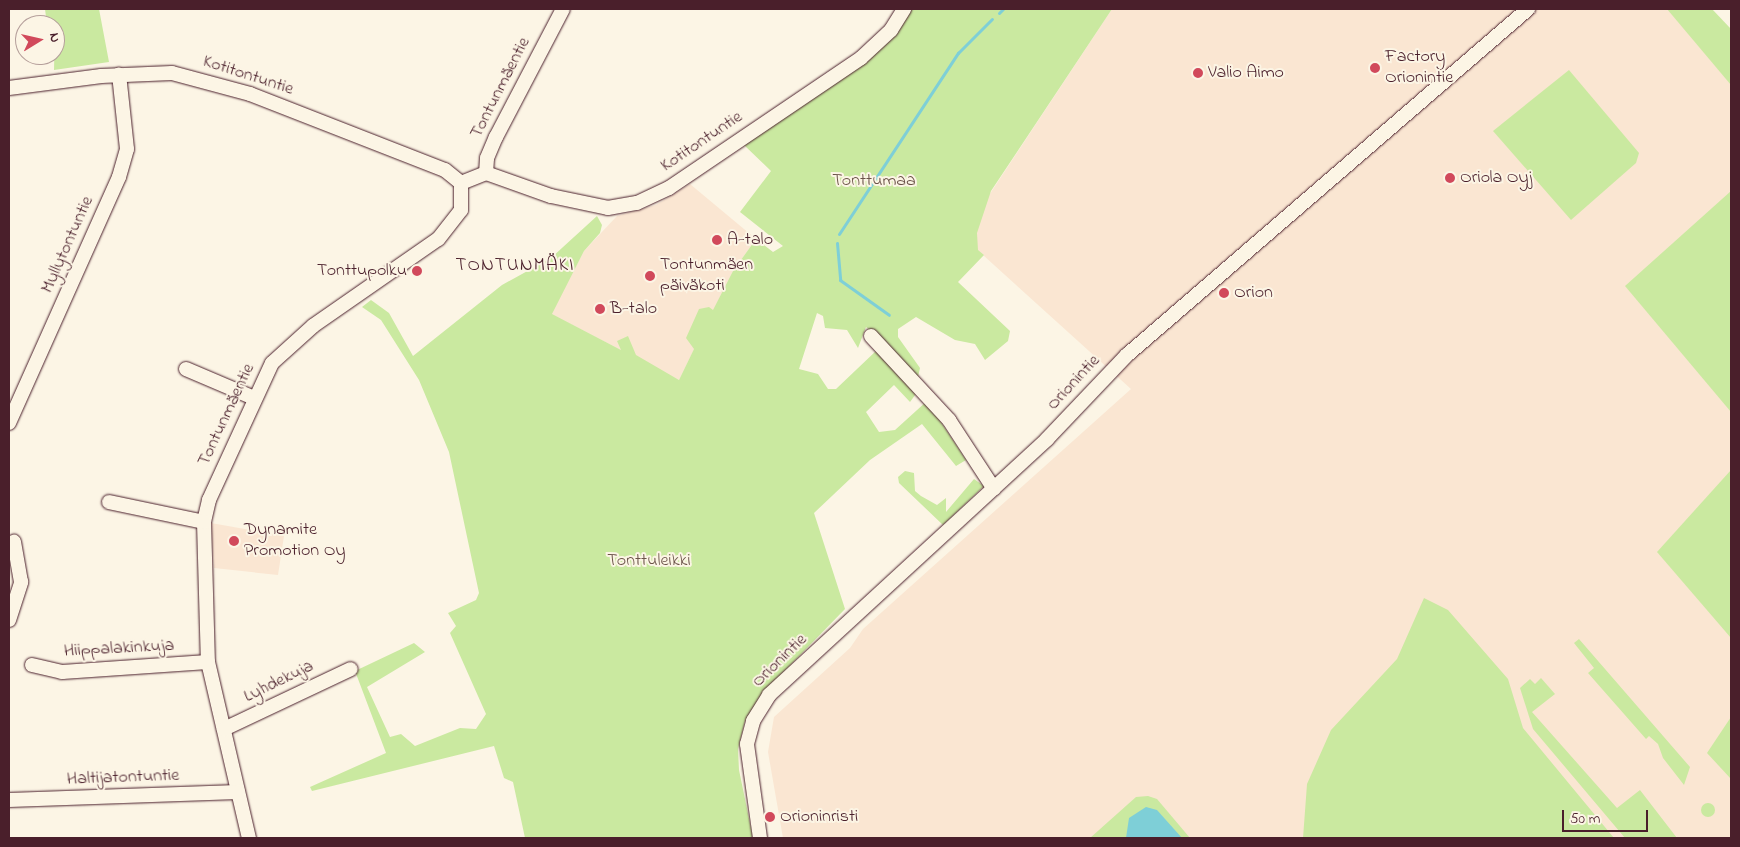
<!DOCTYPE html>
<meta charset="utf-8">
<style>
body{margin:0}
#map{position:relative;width:1740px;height:847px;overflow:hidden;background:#fcf5e5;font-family:"Indie Flower",sans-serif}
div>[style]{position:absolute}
.built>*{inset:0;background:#fae6d2}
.green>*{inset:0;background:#cae9a0}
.round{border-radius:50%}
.water>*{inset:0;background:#7ecfd7}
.stream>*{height:3px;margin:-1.5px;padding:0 1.5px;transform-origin:1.5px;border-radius:1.5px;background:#7ecfd7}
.roads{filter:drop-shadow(0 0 1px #4a1f2b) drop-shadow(0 0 1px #4a1f2b)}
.minor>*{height:14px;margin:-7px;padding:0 7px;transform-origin:7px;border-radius:7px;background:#fcf5e5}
.dots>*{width:14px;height:14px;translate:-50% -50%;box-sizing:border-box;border:2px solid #fcf5e5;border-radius:50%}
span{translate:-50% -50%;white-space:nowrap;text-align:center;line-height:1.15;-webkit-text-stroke:4px #fcf5e5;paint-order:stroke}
.poi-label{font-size:18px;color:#4a1f2b}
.left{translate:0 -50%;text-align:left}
.right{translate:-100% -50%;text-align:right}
.street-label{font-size:18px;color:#4a1f2b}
.park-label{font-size:18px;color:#6a5248}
.neighbourhood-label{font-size:19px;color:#4a1f2b;letter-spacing:1px}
.frame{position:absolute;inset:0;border:10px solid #4a1f2b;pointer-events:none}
.north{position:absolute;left:15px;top:15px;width:50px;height:50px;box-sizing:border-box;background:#fcf5e5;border:1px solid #b59f9b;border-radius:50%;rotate:81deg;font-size:14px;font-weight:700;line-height:20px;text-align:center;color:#4a1f2b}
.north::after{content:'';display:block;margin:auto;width:18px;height:22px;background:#d1495b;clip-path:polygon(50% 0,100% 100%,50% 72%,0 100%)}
.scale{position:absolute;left:1562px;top:810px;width:86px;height:22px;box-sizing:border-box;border:2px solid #4a1f2b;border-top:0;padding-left:6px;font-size:15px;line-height:18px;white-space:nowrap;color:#4a1f2b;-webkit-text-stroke:4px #fcf5e5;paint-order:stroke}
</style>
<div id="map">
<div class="built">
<div style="clip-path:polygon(1112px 9px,1705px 9px,1731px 35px,1731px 838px,783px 838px,768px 752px,774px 717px,850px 648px,863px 629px,1131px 389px,962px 236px)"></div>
<div style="clip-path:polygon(690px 184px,756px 239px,733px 271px,679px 380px,551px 314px,584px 251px,617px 216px,656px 205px)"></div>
<div style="clip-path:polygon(211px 523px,284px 536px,278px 575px,214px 568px)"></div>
</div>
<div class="green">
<div style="clip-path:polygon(45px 9px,99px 9px,109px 62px,54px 70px,55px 25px,47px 25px)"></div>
<div style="clip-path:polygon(911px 9px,1112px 9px,991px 191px,977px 233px,978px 250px,984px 255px,958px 282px,1010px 331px,1008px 341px,985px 360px,975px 344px,955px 340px,916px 317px,898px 329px,898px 337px,920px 368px,918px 377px,866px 327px,858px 348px,847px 330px,825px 328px,823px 316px,817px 313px,799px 369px,818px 374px,828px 389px,836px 389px,877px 350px,918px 391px,910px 402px,894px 385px,866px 412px,879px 432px,895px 430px,927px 401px,966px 460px,956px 466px,922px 424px,870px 460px,814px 513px,845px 609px,763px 693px,745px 721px,738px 749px,739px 770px,753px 838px,525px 838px,513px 782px,504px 778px,494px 746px,312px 791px,310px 787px,386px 753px,355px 671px,414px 643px,425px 652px,367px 687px,390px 737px,401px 734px,415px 746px,460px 728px,476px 729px,486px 714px,450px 633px,456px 626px,448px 613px,476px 600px,479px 593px,449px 452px,419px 380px,381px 320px,362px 307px,371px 300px,389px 313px,413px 356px,502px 285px,551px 258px,597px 216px,602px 225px,600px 233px,584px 251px,552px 314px,621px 350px,617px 341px,628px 336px,636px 355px,679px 380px,694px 349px,686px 338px,699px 309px,709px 307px,713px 310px,733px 271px,756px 239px,773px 252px,783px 246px,740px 212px,771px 171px,744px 145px,893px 36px)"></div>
<div style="clip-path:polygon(1667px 9px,1712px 9px,1731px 29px,1731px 85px)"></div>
<div style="clip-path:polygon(1569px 70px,1639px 153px,1636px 163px,1571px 220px,1493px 131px)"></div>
<div style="clip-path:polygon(1731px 191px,1731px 412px,1625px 286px)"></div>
<div style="clip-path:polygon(1731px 470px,1731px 638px,1657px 552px)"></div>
<div style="clip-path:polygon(905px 471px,914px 473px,915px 491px,921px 496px,937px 505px,946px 498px,946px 512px,974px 479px,984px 486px,943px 525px,899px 483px,898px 477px)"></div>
<div style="clip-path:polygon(1424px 598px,1448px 610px,1508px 679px,1523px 728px,1614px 838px,1303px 838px,1307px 784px,1331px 730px,1397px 659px)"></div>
<div style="clip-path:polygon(1579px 639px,1690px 767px,1684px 785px,1663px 758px,1658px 744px,1649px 736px,1646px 739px,1588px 673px,1594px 668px,1574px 643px)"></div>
<div style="clip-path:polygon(1541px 678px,1555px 694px,1532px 712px,1617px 808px,1640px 790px,1677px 838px,1625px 838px,1533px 729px,1520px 688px,1530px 679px,1535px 684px)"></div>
<div style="clip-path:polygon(1731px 717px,1731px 779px,1707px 753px)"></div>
<div style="clip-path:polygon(1148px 796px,1157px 799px,1190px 838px,1090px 838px,1136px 797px)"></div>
<div class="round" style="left:1701px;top:803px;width:14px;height:14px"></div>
</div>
<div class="water">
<div style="clip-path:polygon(1146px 807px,1157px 810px,1182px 838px,1126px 838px,1129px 818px)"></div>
</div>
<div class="stream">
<div style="left:999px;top:13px;width:6px;rotate:-45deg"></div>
<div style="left:839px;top:234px;width:217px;rotate:-56.7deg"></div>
<div style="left:958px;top:53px;width:48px;rotate:-45deg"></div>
<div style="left:837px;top:243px;width:37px;rotate:85deg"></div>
<div style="left:840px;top:280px;width:60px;rotate:35.5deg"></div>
</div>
<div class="roads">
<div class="minor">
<div style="left:9px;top:88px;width:93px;rotate:-7.4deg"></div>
<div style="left:101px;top:76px;width:71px;rotate:-2.4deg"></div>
<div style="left:172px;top:73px;width:81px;rotate:15.1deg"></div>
<div style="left:250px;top:94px;width:209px;rotate:21.3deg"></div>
<div style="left:445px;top:170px;width:21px;rotate:39deg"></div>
<div style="left:461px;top:183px;width:27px;rotate:90deg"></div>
<div style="left:461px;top:210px;width:37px;rotate:128deg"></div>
<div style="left:438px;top:239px;width:152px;rotate:145.2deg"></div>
<div style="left:313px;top:326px;width:55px;rotate:137.9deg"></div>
<div style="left:272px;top:363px;width:151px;rotate:114.7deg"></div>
<div style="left:209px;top:500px;width:23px;rotate:103deg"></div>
<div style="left:204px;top:522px;width:140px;rotate:88.4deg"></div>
<div style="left:208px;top:662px;width:181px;rotate:76.9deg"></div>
<div style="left:486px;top:173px;width:69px;rotate:19.5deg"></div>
<div style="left:551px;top:196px;width:58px;rotate:11.9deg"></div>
<div style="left:608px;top:208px;width:29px;rotate:-10deg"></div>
<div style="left:637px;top:203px;width:35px;rotate:-25deg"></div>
<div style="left:669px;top:188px;width:232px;rotate:-34.1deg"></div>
<div style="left:861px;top:58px;width:41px;rotate:-43deg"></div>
<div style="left:891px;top:30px;width:25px;rotate:-58deg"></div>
<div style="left:461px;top:183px;width:27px;rotate:-22deg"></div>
<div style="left:486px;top:173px;width:15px;rotate:-86deg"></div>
<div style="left:487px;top:158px;width:23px;rotate:-67deg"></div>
<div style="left:496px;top:137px;width:144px;rotate:-62.4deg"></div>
<div style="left:871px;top:336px;width:115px;rotate:47.1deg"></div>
<div style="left:949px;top:420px;width:82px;rotate:56.9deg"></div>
<div style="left:186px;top:369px;width:74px;rotate:23.1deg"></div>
<div style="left:9px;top:423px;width:269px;rotate:-65.9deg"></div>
<div style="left:119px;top:177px;width:29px;rotate:-74deg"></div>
<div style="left:127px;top:149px;width:75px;rotate:-96.1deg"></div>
<div style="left:109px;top:502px;width:97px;rotate:11.9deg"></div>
<div style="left:9px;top:620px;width:40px;rotate:-72deg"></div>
<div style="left:21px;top:582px;width:41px;rotate:-99.9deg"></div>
<div style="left:32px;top:665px;width:31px;rotate:13deg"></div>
<div style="left:62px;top:672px;width:146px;rotate:-3.9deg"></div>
<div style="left:224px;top:729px;width:140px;rotate:-25.3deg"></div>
<div style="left:9px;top:800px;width:229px;rotate:-2deg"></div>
<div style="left:760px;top:838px;width:95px;rotate:-97.9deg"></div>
<div style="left:747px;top:744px;width:24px;rotate:-75deg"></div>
<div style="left:753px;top:721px;width:31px;rotate:-58deg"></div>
<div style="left:769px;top:695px;width:378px;rotate:-42.6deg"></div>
<div style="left:1047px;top:439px;width:116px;rotate:-46.4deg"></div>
<div style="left:1127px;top:355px;width:530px;rotate:-40.79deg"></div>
</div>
</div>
<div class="dots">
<div style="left:1375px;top:68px;background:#d1495b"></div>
<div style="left:1198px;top:73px;background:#d1495b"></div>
<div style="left:1450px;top:178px;background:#d1495b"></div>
<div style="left:717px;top:240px;background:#d1495b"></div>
<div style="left:417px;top:271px;background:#d1495b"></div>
<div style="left:650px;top:276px;background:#d1495b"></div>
<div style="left:1224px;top:293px;background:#d1495b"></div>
<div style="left:600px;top:309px;background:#d1495b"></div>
<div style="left:234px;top:541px;background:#d1495b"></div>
<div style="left:770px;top:817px;background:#d1495b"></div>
</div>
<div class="poi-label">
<span class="left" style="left:1385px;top:68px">Factory<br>Orionintie</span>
<span class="left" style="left:1208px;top:73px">Valio Aimo</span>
<span class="left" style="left:1460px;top:178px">Oriola Oyj</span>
<span class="left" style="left:727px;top:240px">A-talo</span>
<span class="left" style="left:660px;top:276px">Tontunmäen<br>päiväkoti</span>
<span class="right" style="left:407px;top:271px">Tonttupolku</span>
<span class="left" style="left:1234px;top:293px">Orion</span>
<span class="left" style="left:610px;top:309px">B-talo</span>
<span class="left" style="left:244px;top:541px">Dynamite<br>Promotion Oy</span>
<span class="left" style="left:780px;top:817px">Orioninristi</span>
</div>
<div class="street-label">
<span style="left:248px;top:76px;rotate:18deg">Kotitontuntie</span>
<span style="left:501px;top:88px;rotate:-63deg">Tontunmäentie</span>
<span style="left:702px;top:142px;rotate:-34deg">Kotitontuntie</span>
<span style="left:68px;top:245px;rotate:-66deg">Myllytontuntie</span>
<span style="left:1074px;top:383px;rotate:-47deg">Orionintie</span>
<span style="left:227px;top:415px;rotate:-65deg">Tontunmäentie</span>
<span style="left:119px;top:649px;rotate:-3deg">Hiippalakinkuja</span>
<span style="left:780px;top:661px;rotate:-44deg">Orionintie</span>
<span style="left:279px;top:682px;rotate:-26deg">Lyhdekuja</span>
<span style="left:123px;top:778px;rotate:-2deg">Haltijatontuntie</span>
</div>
<div class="park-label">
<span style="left:874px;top:181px">Tonttumaa</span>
<span style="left:649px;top:561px">Tonttuleikki</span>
</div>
<div class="neighbourhood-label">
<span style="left:515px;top:266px">TONTUNMÄKI</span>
</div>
<div class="frame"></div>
<div class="north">N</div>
<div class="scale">50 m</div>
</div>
